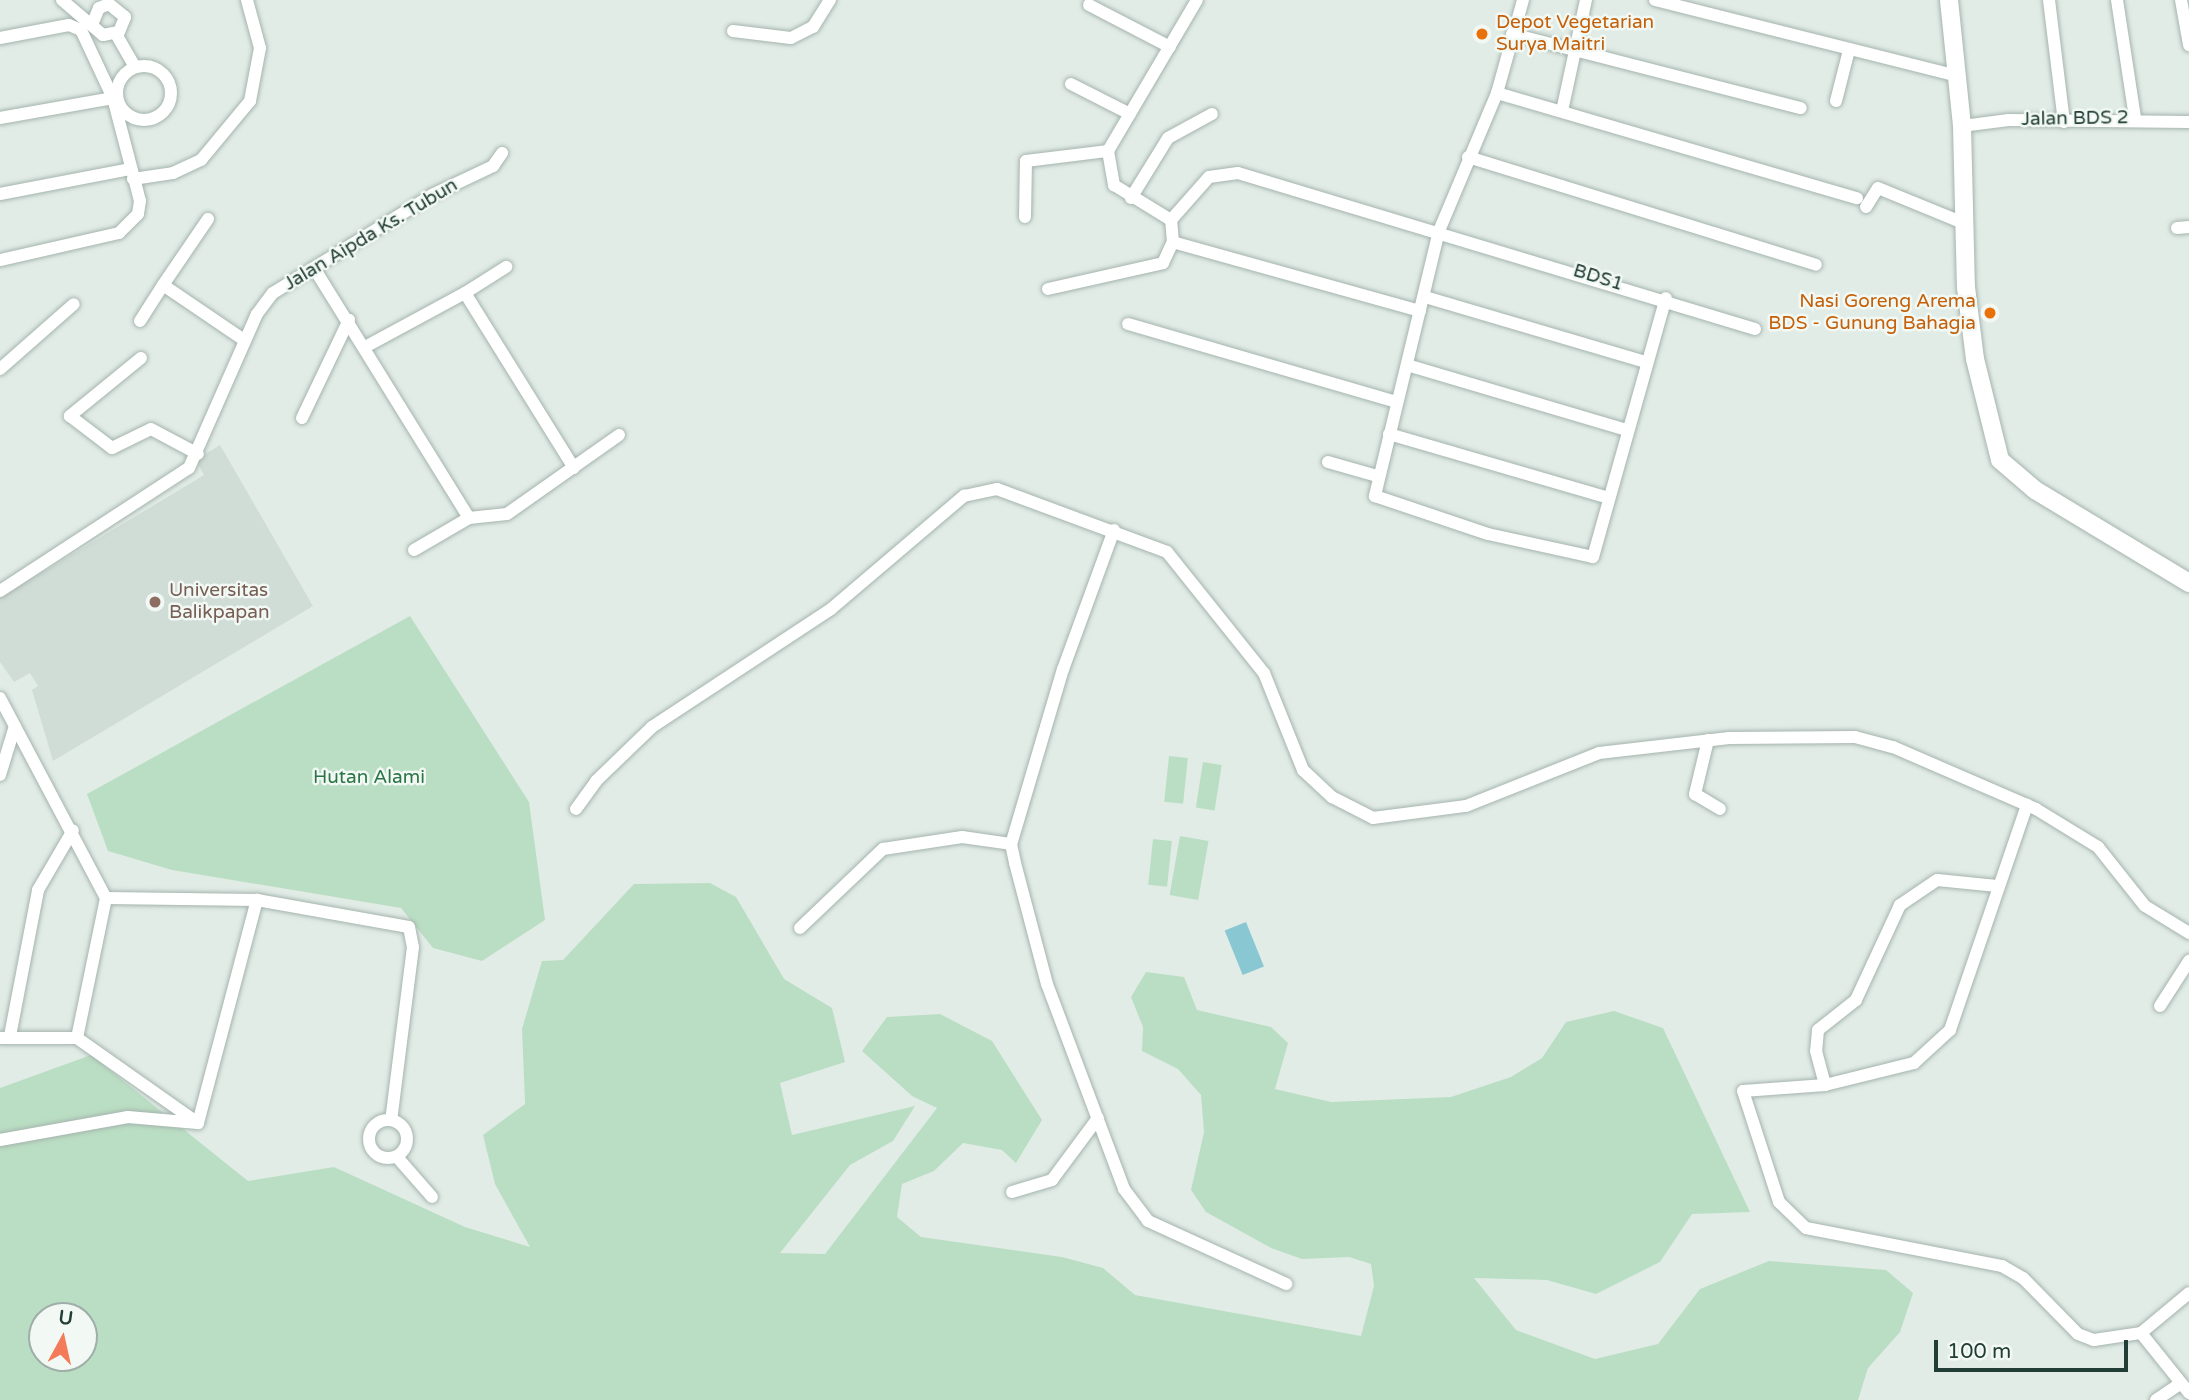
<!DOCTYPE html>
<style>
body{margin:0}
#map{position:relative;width:2189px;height:1400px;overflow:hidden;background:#e2ece7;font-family:"Varela Round",sans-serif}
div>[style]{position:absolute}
.built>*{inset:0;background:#d0dcd6}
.green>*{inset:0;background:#badec3;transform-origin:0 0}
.water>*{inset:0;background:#89c8d2;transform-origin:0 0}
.roads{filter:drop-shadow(0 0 2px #a5b4ae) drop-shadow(0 0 2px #a5b4ae)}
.street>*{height:12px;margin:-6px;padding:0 6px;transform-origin:6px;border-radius:6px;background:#fff}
.street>.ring{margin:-6px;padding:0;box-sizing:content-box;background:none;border:12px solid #fff;border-radius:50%}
.secondary>*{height:18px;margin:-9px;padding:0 9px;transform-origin:9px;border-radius:9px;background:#fff}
.dots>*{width:19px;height:19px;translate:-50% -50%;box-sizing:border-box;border:4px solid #f2f9f5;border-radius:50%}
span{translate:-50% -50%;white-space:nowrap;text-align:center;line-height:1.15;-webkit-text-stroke:5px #f2f9f5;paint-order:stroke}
.food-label{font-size:19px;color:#c56008}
.left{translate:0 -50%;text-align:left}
.right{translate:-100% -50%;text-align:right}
.street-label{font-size:19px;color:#223d35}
.education-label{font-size:19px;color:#785e54}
.park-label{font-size:19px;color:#2b7546}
.north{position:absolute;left:28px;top:1302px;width:70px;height:70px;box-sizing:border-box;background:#f2f9f5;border:2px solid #9faea8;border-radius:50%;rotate:8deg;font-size:19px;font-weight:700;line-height:28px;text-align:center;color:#223d35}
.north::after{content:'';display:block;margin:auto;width:24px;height:32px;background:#f37b59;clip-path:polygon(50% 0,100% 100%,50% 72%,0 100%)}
.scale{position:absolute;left:1934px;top:1340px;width:194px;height:32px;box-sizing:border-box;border:4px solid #223d35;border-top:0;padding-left:9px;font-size:21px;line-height:24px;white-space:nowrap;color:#223d35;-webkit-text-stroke:5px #f2f9f5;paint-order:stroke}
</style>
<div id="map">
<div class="built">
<div style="clip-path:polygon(220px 445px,313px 606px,53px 761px,32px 690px,38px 686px,30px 673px,14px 682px,0 662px,0 598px,204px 475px,196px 460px)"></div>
</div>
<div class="green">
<div style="clip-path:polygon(410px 616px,529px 802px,545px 920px,482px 961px,433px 948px,401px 908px,172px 870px,108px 851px,87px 794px)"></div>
<div style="left:1169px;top:756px;width:19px;height:46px;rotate:6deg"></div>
<div style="left:1203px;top:762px;width:19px;height:46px;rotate:9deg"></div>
<div style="left:1180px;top:836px;width:29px;height:60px;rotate:10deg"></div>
<div style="left:1153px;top:839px;width:19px;height:46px;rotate:6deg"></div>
<div style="clip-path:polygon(evenodd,710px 883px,736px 897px,784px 979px,832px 1008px,845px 1062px,780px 1083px,792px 1135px,915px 1106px,893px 1141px,850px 1165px,780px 1253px,825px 1254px,937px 1108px,912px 1096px,862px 1051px,887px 1017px,940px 1014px,992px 1041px,1042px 1120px,1016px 1163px,1002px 1150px,963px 1143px,934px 1171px,902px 1184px,897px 1217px,921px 1237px,1062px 1257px,1103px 1268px,1135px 1295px,1361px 1336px,1374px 1286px,1371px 1264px,1349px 1257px,1302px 1259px,1271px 1248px,1206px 1212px,1191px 1190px,1204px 1132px,1201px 1095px,1178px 1069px,1142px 1051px,1143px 1027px,1131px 997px,1146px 972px,1184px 977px,1197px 1010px,1271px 1027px,1288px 1043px,1275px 1089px,1331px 1102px,1451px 1097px,1511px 1077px,1542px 1058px,1566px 1022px,1614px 1011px,1663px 1028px,1750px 1212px,1692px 1214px,1660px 1262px,1596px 1294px,1547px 1280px,1474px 1278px,1516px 1330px,1595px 1359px,1658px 1344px,1700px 1289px,1769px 1261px,1886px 1270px,1913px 1293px,1900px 1332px,1868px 1368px,1858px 1400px,0 1400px,0 1088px,91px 1055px,248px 1181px,334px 1167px,465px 1227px,530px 1247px,495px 1184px,483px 1135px,525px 1104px,522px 1029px,542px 961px,563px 960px,634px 884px,710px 883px,42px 1316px,84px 1316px,84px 1358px,42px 1358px,42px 1316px)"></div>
</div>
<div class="water">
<div style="left:1246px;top:922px;width:48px;height:23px;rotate:68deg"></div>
</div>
<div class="roads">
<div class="street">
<div style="left:62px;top:0;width:54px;rotate:40.5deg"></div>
<div style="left:103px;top:35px;width:16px;rotate:-11deg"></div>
<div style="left:119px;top:32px;width:16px;rotate:-68deg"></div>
<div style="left:125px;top:17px;width:21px;rotate:-141deg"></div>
<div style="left:109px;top:4px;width:11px;rotate:158deg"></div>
<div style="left:99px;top:8px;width:15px;rotate:113deg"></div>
<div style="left:1523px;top:0;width:97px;rotate:105.6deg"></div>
<div style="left:1497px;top:93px;width:150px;rotate:112.8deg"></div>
<div style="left:1439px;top:231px;width:273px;rotate:103.6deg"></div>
<div style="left:1375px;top:496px;width:119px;rotate:18.6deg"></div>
<div style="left:1488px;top:534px;width:107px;rotate:12.4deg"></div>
<div style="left:1593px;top:557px;width:269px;rotate:-74.3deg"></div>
<div style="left:1655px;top:0;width:311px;rotate:14.1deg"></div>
<div style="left:2049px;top:0;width:123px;rotate:83deg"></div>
<div style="left:2117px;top:0;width:119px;rotate:81.3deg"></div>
<div style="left:2181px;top:0;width:46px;rotate:79.9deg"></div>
<div style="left:1089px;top:5px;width:91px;rotate:27.4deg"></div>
<div style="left:733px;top:31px;width:58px;rotate:6.9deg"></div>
<div style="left:791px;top:38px;width:25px;rotate:-27deg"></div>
<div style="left:813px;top:27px;width:32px;rotate:-58deg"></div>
<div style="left:116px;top:34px;width:34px;rotate:60deg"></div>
<div style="left:1512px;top:34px;width:298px;rotate:14.4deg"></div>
<div style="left:0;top:38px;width:70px;rotate:-10.7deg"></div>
<div style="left:69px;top:25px;width:13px;rotate:23deg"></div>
<div style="left:81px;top:30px;width:75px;rotate:64.8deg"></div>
<div style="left:113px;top:98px;width:106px;rotate:75.3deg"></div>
<div style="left:140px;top:201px;width:13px;rotate:99deg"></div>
<div style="left:138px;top:214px;width:27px;rotate:135deg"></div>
<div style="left:119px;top:233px;width:122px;rotate:167.2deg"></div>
<div class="ring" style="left:117px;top:66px;width:42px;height:42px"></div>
<div style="left:1071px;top:84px;width:66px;rotate:27deg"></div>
<div style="left:1497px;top:93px;width:375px;rotate:16.3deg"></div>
<div style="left:1836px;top:101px;width:53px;rotate:-75.7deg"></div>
<div style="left:1562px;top:111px;width:114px;rotate:-77.8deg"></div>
<div style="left:0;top:118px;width:115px;rotate:-10deg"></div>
<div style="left:1962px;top:126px;width:47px;rotate:-7.3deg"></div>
<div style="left:2009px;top:120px;width:180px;rotate:0.6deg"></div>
<div style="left:1108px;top:151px;width:35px;rotate:80deg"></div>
<div style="left:1114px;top:185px;width:67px;rotate:31.6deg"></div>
<div style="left:1468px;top:157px;width:364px;rotate:17.2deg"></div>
<div style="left:133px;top:179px;width:40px;rotate:-8.5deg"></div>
<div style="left:173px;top:173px;width:31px;rotate:-25deg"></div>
<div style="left:201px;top:160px;width:77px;rotate:-50.3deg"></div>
<div style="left:250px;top:101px;width:54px;rotate:-79.3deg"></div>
<div style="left:260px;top:48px;width:50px;rotate:-105.2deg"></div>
<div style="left:0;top:194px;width:132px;rotate:-10.9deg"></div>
<div style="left:1131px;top:198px;width:70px;rotate:-58.3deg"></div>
<div style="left:1168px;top:138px;width:50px;rotate:-28.6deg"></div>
<div style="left:1866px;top:207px;width:22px;rotate:-58deg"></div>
<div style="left:1878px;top:188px;width:90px;rotate:22.3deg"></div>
<div style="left:1025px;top:217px;width:56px;rotate:-89deg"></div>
<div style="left:1026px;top:161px;width:83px;rotate:-7deg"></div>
<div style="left:1108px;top:151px;width:175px;rotate:-59.5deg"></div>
<div style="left:2177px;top:228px;width:12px;rotate:-5deg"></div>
<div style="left:314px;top:268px;width:294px;rotate:58.2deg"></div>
<div style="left:163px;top:285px;width:80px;rotate:-55.7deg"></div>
<div style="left:1048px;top:289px;width:118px;rotate:-12.7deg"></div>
<div style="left:1163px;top:263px;width:23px;rotate:-65deg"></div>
<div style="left:465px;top:293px;width:49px;rotate:-32.4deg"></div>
<div style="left:1425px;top:297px;width:230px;rotate:16.4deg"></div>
<div style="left:1420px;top:311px;width:256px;rotate:-164.4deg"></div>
<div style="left:1173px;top:242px;width:22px;rotate:-95deg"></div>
<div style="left:1171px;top:220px;width:57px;rotate:-48.5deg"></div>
<div style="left:1209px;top:177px;width:29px;rotate:-8deg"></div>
<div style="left:1238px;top:173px;width:540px;rotate:16.79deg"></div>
<div style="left:140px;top:321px;width:43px;rotate:-57.4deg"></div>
<div style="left:163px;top:285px;width:98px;rotate:34.2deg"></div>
<div style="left:1128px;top:324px;width:279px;rotate:16.2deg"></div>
<div style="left:365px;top:347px;width:114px;rotate:-28.4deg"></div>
<div style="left:465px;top:293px;width:206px;rotate:58.1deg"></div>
<div style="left:141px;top:358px;width:92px;rotate:140.8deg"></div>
<div style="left:70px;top:416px;width:53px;rotate:37.3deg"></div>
<div style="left:112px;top:448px;width:43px;rotate:-26deg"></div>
<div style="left:151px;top:429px;width:53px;rotate:28deg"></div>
<div style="left:1407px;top:365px;width:229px;rotate:16.5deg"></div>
<div style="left:0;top:369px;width:98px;rotate:-41.3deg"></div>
<div style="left:302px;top:418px;width:109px;rotate:-64.4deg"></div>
<div style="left:1389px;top:434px;width:229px;rotate:16.2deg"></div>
<div style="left:1328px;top:462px;width:51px;rotate:15.9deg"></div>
<div style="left:1114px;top:530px;width:148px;rotate:110.1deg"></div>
<div style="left:1063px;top:669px;width:183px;rotate:106.5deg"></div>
<div style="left:1011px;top:844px;width:19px;rotate:78deg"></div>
<div style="left:1015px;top:863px;width:125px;rotate:75.2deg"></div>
<div style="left:1047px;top:984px;width:219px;rotate:69.4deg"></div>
<div style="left:1124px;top:1189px;width:40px;rotate:53deg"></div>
<div style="left:1148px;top:1221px;width:152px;rotate:24.5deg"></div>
<div style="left:414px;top:550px;width:64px;rotate:-30.2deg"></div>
<div style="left:469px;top:518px;width:38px;rotate:-6deg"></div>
<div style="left:507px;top:514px;width:137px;rotate:-35.2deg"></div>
<div style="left:0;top:591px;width:225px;rotate:-33.1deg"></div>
<div style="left:189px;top:468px;width:168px;rotate:-66.2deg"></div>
<div style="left:257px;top:314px;width:26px;rotate:-53deg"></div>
<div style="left:273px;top:293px;width:187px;rotate:-31.6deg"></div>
<div style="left:432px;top:195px;width:68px;rotate:-25.4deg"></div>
<div style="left:493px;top:166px;width:16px;rotate:-55deg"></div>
<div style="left:0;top:698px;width:226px;rotate:62.1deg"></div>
<div style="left:106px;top:898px;width:151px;rotate:0.8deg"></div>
<div style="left:257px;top:900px;width:154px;rotate:10.1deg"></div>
<div style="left:409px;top:927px;width:20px;rotate:79deg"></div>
<div style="left:413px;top:947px;width:174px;rotate:97.2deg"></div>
<div style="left:1708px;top:740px;width:56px;rotate:103.5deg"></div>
<div style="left:1695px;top:794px;width:29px;rotate:31deg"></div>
<div style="left:0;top:775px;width:51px;rotate:-73deg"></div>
<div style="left:576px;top:809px;width:34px;rotate:-54deg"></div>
<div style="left:596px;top:781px;width:78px;rotate:-44deg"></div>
<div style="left:652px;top:727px;width:214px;rotate:-33.4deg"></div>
<div style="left:831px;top:609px;width:175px;rotate:-40.4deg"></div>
<div style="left:964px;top:496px;width:34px;rotate:-12deg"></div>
<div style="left:997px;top:489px;width:181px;rotate:20.3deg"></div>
<div style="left:1167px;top:552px;width:155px;rotate:51.3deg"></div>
<div style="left:1264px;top:673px;width:105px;rotate:68.1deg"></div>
<div style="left:1303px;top:770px;width:40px;rotate:43deg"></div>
<div style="left:1332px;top:797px;width:46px;rotate:27.1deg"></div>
<div style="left:1373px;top:818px;width:94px;rotate:-7.4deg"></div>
<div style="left:1466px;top:806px;width:143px;rotate:-21.7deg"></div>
<div style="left:1599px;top:753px;width:131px;rotate:-6.6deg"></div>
<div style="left:1729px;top:738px;width:126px;rotate:-0.5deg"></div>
<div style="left:1855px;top:737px;width:39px;rotate:15deg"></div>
<div style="left:1893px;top:747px;width:156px;rotate:23.4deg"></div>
<div style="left:2036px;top:809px;width:73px;rotate:31.5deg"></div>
<div style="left:2098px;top:847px;width:75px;rotate:51.5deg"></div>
<div style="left:2145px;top:906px;width:52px;rotate:31.5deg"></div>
<div style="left:1997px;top:886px;width:60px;rotate:-174.3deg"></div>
<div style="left:1937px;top:880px;width:45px;rotate:146deg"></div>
<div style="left:1900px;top:905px;width:105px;rotate:114.9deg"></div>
<div style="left:1856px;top:1000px;width:48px;rotate:141.7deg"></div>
<div style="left:1818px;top:1030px;width:21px;rotate:95deg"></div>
<div style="left:1816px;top:1051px;width:35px;rotate:75deg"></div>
<div style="left:1825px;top:1085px;width:92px;rotate:-13.9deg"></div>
<div style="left:1914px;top:1063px;width:49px;rotate:-42.5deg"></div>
<div style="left:1950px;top:1030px;width:238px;rotate:-71.1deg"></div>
<div style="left:800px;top:928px;width:115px;rotate:-43.6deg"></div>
<div style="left:883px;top:849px;width:80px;rotate:-8.6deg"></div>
<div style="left:962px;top:837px;width:49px;rotate:8.1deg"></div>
<div style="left:2160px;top:1006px;width:54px;rotate:-57.2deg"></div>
<div style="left:10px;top:1036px;width:149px;rotate:-79.1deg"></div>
<div style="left:38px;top:890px;width:69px;rotate:-59.7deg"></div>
<div style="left:0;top:1038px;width:77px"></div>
<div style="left:77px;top:1038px;width:148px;rotate:35.1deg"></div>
<div style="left:77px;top:1038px;width:143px;rotate:-78.3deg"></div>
<div style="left:1825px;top:1085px;width:82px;rotate:175.8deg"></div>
<div style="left:1743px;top:1091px;width:117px;rotate:72deg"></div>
<div style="left:1779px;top:1202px;width:37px;rotate:44deg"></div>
<div style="left:1806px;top:1228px;width:200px;rotate:11deg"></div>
<div style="left:2002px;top:1266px;width:24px;rotate:30deg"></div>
<div style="left:2023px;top:1278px;width:78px;rotate:45.5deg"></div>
<div style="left:2078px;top:1334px;width:17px;rotate:21deg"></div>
<div style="left:2094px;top:1340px;width:48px;rotate:-8.5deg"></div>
<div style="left:2141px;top:1333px;width:62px;rotate:-39.8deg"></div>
<div class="ring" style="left:369px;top:1120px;width:26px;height:26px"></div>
<div style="left:198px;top:1123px;width:231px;rotate:-75.2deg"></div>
<div style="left:0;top:1140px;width:130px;rotate:-10.2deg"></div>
<div style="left:128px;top:1117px;width:70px;rotate:4.9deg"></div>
<div style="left:397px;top:1157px;width:53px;rotate:48.8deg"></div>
<div style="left:1012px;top:1192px;width:42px;rotate:-16.7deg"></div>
<div style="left:1052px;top:1180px;width:77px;rotate:-53.4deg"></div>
<div style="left:2141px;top:1333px;width:77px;rotate:51.3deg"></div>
<div style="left:2156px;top:1400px;width:30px;rotate:-34deg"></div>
</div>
<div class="secondary">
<div style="left:1949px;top:0;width:127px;rotate:84.1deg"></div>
<div style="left:1962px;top:126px;width:161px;rotate:88.6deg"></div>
<div style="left:1966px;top:287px;width:73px;rotate:82.9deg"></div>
<div style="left:1975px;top:359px;width:104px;rotate:76.1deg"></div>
<div style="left:2000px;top:460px;width:46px;rotate:40.6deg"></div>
<div style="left:2035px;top:490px;width:180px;rotate:31.1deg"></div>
</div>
</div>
<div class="dots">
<div style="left:1482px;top:34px;background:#e8710a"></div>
<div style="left:1990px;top:313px;background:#e8710a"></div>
<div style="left:155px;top:602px;background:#8d6e63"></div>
</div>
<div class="food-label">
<span class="left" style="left:1496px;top:34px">Depot Vegetarian<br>Surya Maitri</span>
<span class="right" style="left:1976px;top:313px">Nasi Goreng Arema<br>BDS - Gunung Bahagia</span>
</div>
<div class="street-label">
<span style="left:2075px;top:119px;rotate:-1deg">Jalan BDS 2</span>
<span style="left:371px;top:235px;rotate:-31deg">Jalan Aipda Ks. Tubun</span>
<span style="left:1598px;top:278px;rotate:17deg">BDS1</span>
</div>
<div class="education-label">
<span class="left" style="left:169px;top:602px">Universitas<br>Balikpapan</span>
</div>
<div class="park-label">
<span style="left:369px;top:778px">Hutan Alami</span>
</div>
<div class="north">U</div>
<div class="scale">100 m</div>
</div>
